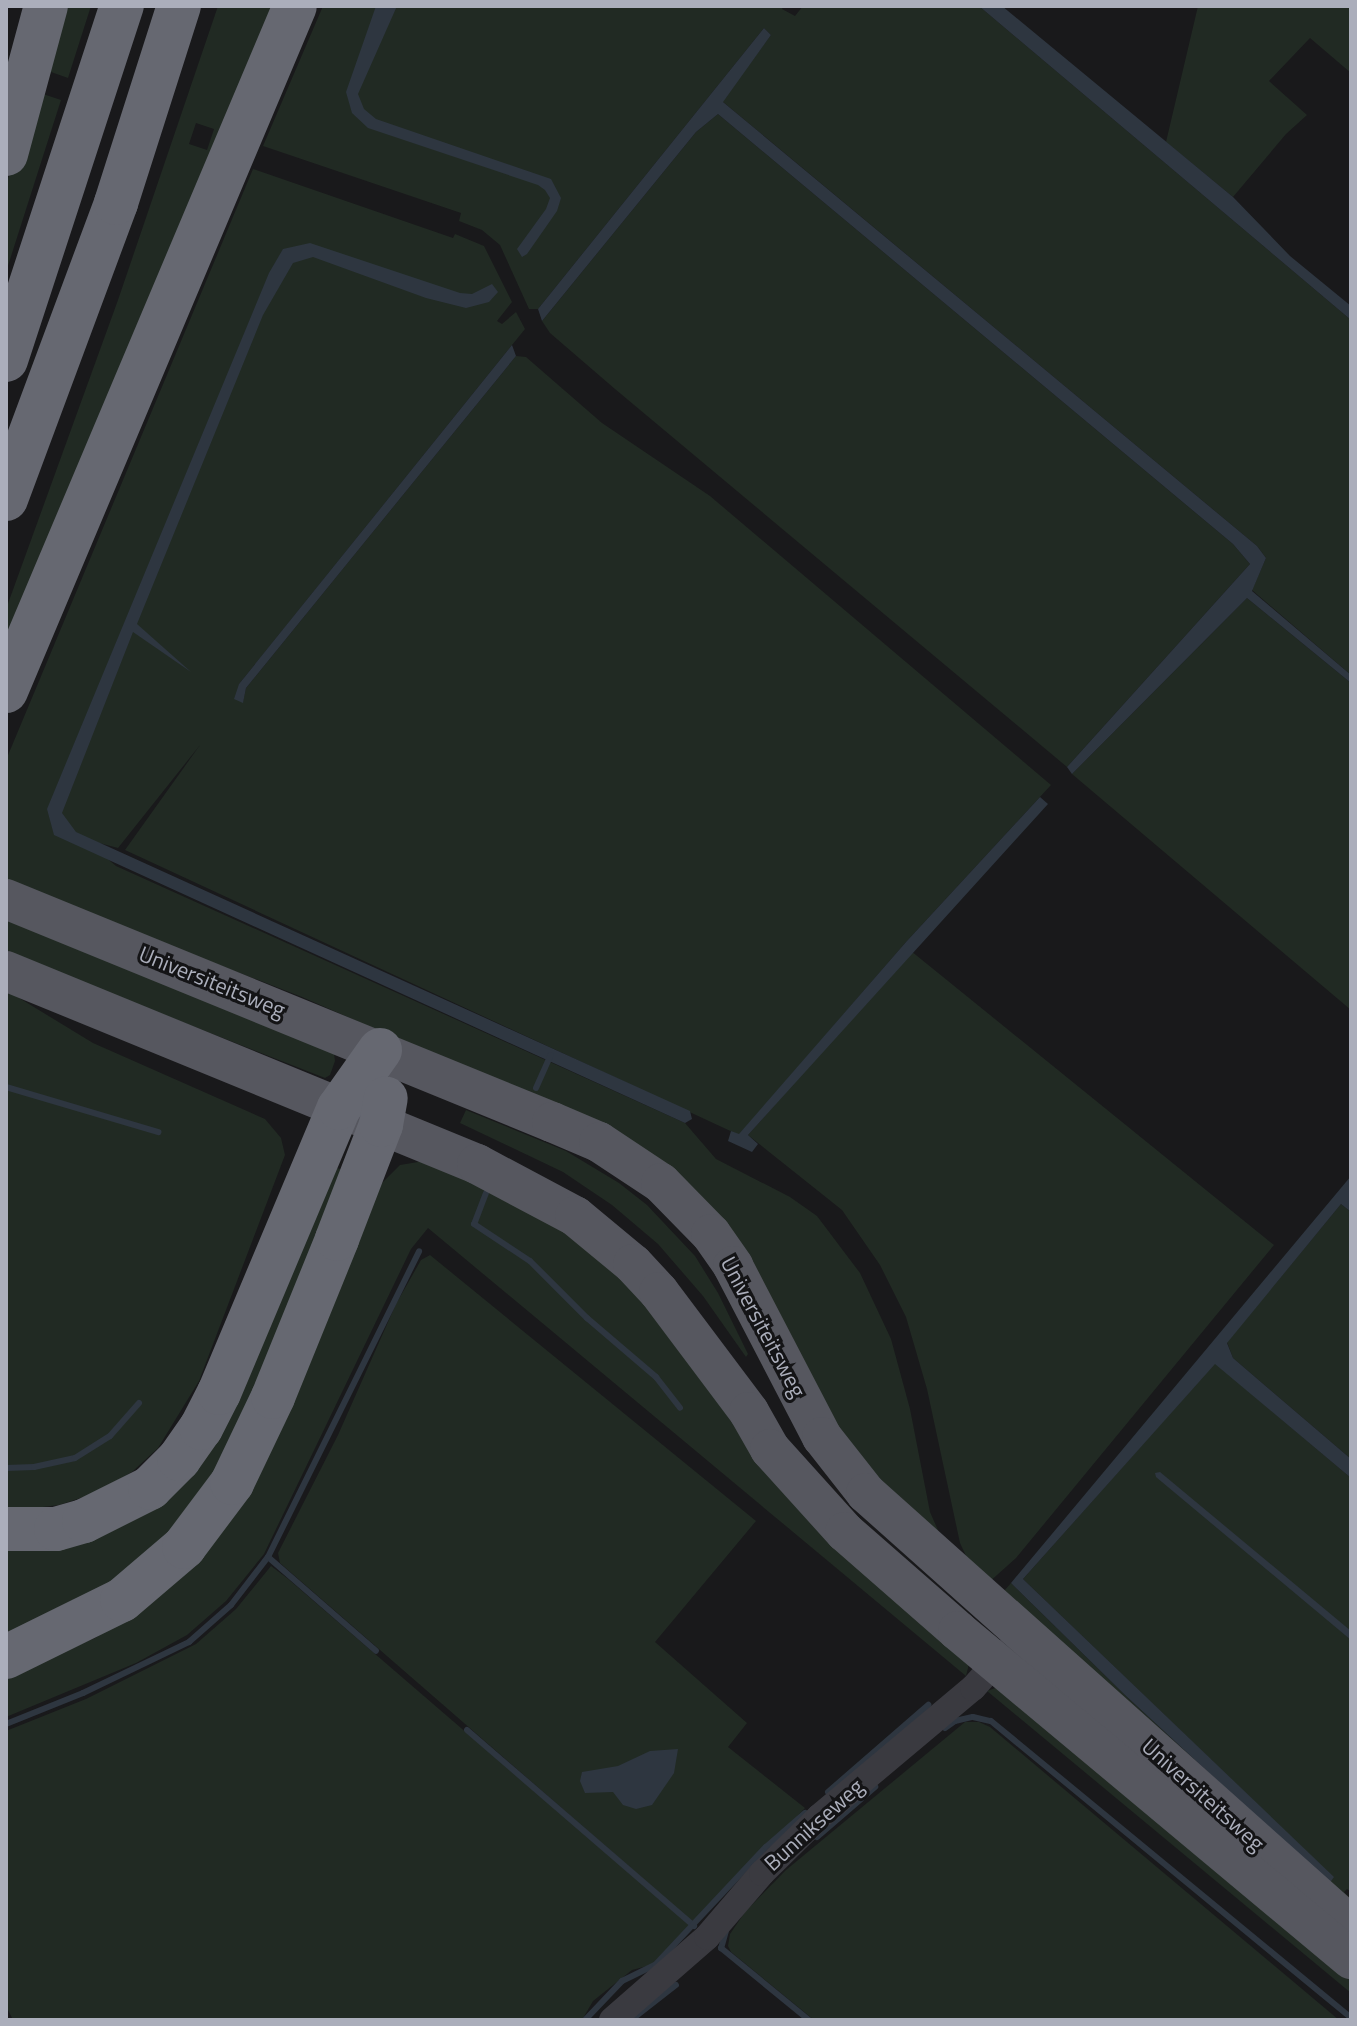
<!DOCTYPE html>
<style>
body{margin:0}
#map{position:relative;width:1357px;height:2026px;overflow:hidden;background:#19191b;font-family:"Titillium Web",sans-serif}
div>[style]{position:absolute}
.green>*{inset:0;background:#212a23}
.water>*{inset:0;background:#2e3640}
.stream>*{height:6px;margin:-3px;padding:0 3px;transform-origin:3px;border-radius:3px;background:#2e3640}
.minor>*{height:26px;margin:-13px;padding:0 13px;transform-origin:13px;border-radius:13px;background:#3a3a40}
.primary>*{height:40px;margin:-20px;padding:0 20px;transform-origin:20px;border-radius:20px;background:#56575f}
.motorway>*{height:44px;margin:-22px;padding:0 22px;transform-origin:22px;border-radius:22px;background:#666871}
span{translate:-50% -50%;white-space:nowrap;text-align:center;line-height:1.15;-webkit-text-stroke:6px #141416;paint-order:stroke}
.street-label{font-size:22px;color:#abaebb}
.frame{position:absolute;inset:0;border:8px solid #abaebb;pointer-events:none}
</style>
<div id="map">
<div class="green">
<div style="clip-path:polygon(56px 6px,91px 6px,68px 78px,51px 72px,43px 94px,61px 100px,6px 272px,6px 186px)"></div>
<div style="clip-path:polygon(evenodd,218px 6px,276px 6px,6px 642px,6px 609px,118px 300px,218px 6px,196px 123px,214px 129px,207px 150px,189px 144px,196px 123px)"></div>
<div style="clip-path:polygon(323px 6px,784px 6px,782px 9px,795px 16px,803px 6px,979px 6px,1351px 320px,1351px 675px,1252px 590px,1266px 558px,1257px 546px,722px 101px,771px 35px,764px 28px,538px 309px,529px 309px,500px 245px,482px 230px,459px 221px,461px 213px,263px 146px)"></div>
<div style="clip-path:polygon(1198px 6px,1351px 6px,1351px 73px,1310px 38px,1269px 81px,1307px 115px,1286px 134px,1233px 197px,1166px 142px)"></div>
<div style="clip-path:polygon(718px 114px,1233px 544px,1250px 564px,1067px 767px,615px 389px,550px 333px,542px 321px,696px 132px)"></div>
<div style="clip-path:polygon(253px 169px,453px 238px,455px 234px,484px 246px,512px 302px,497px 321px,502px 324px,516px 312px,525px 329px,239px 684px,243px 702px,246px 688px,516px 356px,526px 357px,602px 423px,710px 496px,1051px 785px,906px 942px,739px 1135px,125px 850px,200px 745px,118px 848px,84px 839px,116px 866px,685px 1123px,716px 1159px,790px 1197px,817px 1216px,860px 1273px,891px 1339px,910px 1409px,930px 1512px,941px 1537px,910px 1524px,613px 1133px,302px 997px,6px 882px,6px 760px)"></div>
<div style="clip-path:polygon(1247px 598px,1351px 683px,1351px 1010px,1072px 774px)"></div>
<div style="clip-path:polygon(6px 914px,334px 1053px,335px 1061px,330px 1075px,325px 1078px,6px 953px)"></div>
<div style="clip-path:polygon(911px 951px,1274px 1245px,1016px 1558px,987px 1584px,974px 1573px,960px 1543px,927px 1389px,906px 1317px,880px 1265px,842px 1210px,748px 1135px)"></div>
<div style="clip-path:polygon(6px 990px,93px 1043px,265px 1119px,281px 1138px,285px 1155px,199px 1381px,158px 1448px,132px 1472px,96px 1493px,59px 1505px,27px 1509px,6px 1508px)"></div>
<div style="clip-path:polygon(466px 1110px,566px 1151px,619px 1183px,647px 1205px,695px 1256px,718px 1293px,748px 1354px,746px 1357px,703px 1296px,658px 1244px,612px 1205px,563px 1172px,460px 1123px)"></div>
<div style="clip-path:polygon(424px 1161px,543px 1216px,617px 1274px,969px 1664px,966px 1676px,428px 1228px,411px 1249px,264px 1554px,226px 1601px,187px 1635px,136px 1663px,6px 1717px,6px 1677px,95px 1638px,144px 1608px,382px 1183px,400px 1165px)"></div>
<div style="clip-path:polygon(328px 1165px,343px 1170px,229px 1451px,152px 1562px,6px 1647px,6px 1548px,137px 1516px)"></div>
<div style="clip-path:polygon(1341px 1204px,1351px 1212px,1351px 1459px,1233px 1358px,1227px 1342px)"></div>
<div style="clip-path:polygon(430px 1255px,756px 1521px,655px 1642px,747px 1723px,728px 1747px,805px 1808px,694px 1923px,280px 1563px,278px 1553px,338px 1435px,396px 1304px,421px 1260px)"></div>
<div style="clip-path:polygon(1215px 1363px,1351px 1478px,1351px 1892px,1347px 1889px,1344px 1892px,1351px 1899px,1351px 1918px,998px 1598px,1011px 1583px,1125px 1695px,1329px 1884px,1333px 1877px,1023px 1579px)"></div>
<div style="clip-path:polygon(271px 1566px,287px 1578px,692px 1927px,651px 1965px,632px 1970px,593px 2001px,582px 2020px,13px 2020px,6px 2006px,6px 1731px,86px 1699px,196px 1644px,236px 1609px)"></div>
<div style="clip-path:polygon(998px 1687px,1351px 1967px,1351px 1993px,987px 1691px)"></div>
<div style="clip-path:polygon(965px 1722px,979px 1722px,990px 1727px,1339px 2020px,814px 2020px,731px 1952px,728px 1946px,730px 1934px,745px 1912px,786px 1870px)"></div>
</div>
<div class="water">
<div style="clip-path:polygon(376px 6px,397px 6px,358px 94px,364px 109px,376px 119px,551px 179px,561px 198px,557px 211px,527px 254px,522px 257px,517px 249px,546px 209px,550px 198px,545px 190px,538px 185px,368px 128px,352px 113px,346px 92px)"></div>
<div style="clip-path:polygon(979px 6px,1002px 6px,1233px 197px,1290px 256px,1351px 306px,1351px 320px)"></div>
<div style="clip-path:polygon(764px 28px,771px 35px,723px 102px,1257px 546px,1266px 558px,1252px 591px,1351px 675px,1351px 683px,1247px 598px,1072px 774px,1067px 767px,1250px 564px,1233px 544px,718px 114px,696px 132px,542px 321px,538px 309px)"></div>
<div style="clip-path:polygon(310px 243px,460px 293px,472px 294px,492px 284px,498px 292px,489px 302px,466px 308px,426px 298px,313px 257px,293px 263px,263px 315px,137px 624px,191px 672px,133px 632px,62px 813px,76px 832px,690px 1111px,692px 1119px,685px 1123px,54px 835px,47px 809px,269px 273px,283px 249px)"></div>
<div style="clip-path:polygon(512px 345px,516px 356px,246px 688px,243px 703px,234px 699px,239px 684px)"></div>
<div style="clip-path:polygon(1040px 797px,1048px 804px,748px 1135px,758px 1144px,752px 1152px,728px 1141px,731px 1131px,739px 1134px,906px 942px)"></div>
<div style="clip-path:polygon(1351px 1176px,1351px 1212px,1341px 1204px,1227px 1343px,1233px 1358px,1351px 1459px,1351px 1478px,1215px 1364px,1023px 1579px,1334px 1877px,1329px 1884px,1125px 1695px,1011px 1583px)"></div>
<div style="clip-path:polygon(1160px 1472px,1351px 1631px,1351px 1640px,1156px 1477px,1155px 1473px)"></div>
<div style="clip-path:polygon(678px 1749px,674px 1773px,652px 1805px,636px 1809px,623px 1805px,613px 1792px,585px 1793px,580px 1781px,582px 1772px,618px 1766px,650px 1751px)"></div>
</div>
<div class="stream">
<div style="left:6px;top:1087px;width:159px;rotate:16.5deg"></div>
<div style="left:536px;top:1088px;width:36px;rotate:-66deg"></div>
<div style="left:486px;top:1193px;width:33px;rotate:111deg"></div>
<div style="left:474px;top:1224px;width:67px;rotate:33.5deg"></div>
<div style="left:530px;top:1261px;width:81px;rotate:45deg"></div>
<div style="left:587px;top:1318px;width:91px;rotate:40.5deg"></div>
<div style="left:656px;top:1377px;width:39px;rotate:52deg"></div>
<div style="left:6px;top:1468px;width:28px;rotate:-2deg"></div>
<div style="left:34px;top:1467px;width:42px;rotate:-12.4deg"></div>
<div style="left:75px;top:1458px;width:41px;rotate:-32.2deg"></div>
<div style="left:110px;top:1436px;width:44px;rotate:-48.7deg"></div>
<div style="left:268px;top:1557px;width:143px;rotate:41deg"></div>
<div style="left:6px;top:1724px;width:83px;rotate:-21.9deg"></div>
<div style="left:83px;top:1693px;width:118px;rotate:-25.7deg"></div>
<div style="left:189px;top:1642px;width:56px;rotate:-41.4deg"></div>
<div style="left:231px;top:1605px;width:61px;rotate:-52.4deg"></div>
<div style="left:268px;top:1557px;width:341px;rotate:-63.7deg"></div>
<div style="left:945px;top:1728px;width:12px;rotate:-35deg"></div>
<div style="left:955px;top:1721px;width:18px;rotate:-13deg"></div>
<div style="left:973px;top:1717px;width:18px;rotate:13deg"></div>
<div style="left:991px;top:1721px;width:467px;rotate:39.5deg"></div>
<div style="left:467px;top:1730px;width:300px;rotate:40.8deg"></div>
<div style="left:828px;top:1792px;width:133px;rotate:-41deg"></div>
<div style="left:817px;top:1837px;width:77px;rotate:-40.8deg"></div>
<div style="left:726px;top:1931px;width:18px;rotate:106deg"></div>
<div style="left:721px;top:1948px;width:114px;rotate:39.3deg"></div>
<div style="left:635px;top:2017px;width:52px;rotate:-38deg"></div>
<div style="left:585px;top:2020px;width:54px;rotate:-46.5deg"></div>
<div style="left:622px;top:1981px;width:37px;rotate:-26deg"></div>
<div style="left:655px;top:1965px;width:162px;rotate:-46.8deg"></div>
<div style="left:766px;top:1847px;width:52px;rotate:-41.1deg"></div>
</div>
<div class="minor">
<div style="left:612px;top:2020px;width:126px;rotate:-41.1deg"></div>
<div style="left:707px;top:1937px;width:84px;rotate:-49.3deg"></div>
<div style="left:762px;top:1873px;width:80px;rotate:-44.5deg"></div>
<div style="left:819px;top:1817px;width:201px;rotate:-40deg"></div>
<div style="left:973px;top:1688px;width:48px;rotate:-48.4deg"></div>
</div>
<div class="primary">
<div style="left:6px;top:899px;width:590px;rotate:22.22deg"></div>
<div style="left:552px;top:1122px;width:51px;rotate:23.1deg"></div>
<div style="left:599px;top:1142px;width:74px;rotate:33.5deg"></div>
<div style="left:661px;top:1183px;width:71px;rotate:45.6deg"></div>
<div style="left:711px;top:1234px;width:39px;rotate:55deg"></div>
<div style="left:733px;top:1266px;width:193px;rotate:62.5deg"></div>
<div style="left:822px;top:1437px;width:71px;rotate:51.8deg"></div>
<div style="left:866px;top:1493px;width:650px;rotate:41.76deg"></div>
<div style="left:6px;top:971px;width:509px;rotate:22.28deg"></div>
<div style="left:477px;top:1164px;width:111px;rotate:28deg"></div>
<div style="left:575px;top:1216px;width:75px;rotate:39.6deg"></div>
<div style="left:633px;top:1264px;width:38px;rotate:47deg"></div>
<div style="left:659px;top:1292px;width:150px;rotate:53.1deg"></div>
<div style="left:749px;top:1412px;width:43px;rotate:60.4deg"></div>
<div style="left:770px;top:1449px;width:112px;rotate:47.9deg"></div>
<div style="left:845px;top:1532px;width:150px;rotate:41.2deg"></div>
<div style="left:958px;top:1631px;width:512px;rotate:39.85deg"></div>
</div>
<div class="motorway">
<div style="left:6px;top:154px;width:153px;rotate:-74.9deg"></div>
<div style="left:6px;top:360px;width:373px;rotate:-71.9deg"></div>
<div style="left:6px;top:499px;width:316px;rotate:-69.6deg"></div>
<div style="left:116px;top:203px;width:207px;rotate:-72.3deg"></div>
<div style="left:6px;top:691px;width:743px;rotate:-67.13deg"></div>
<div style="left:6px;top:1529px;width:50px"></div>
<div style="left:56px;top:1529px;width:29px;rotate:-16deg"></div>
<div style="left:84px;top:1521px;width:74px;rotate:-26.6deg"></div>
<div style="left:150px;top:1488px;width:41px;rotate:-45deg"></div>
<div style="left:179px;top:1459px;width:38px;rotate:-55deg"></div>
<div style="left:201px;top:1428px;width:39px;rotate:-63deg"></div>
<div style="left:219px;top:1393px;width:309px;rotate:-67.2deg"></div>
<div style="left:339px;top:1108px;width:71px;rotate:-54.7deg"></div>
<div style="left:6px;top:1657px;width:129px;rotate:-26.2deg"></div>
<div style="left:122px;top:1600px;width:82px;rotate:-40.5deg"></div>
<div style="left:184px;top:1547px;width:80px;rotate:-53.1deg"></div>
<div style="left:232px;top:1483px;width:95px;rotate:-64.5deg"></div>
<div style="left:273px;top:1397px;width:170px;rotate:-67.9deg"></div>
<div style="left:337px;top:1239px;width:122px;rotate:-68.9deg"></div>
<div style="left:381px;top:1125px;width:27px;rotate:-80deg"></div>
</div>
<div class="street-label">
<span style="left:212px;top:982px;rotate:22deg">Universiteitsweg</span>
<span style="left:763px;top:1327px;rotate:62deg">Universiteitsweg</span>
<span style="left:1203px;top:1795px;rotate:42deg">Universiteitsweg</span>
<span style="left:814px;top:1825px;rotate:-42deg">Bunnikseweg</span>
</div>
<div class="frame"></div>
</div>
